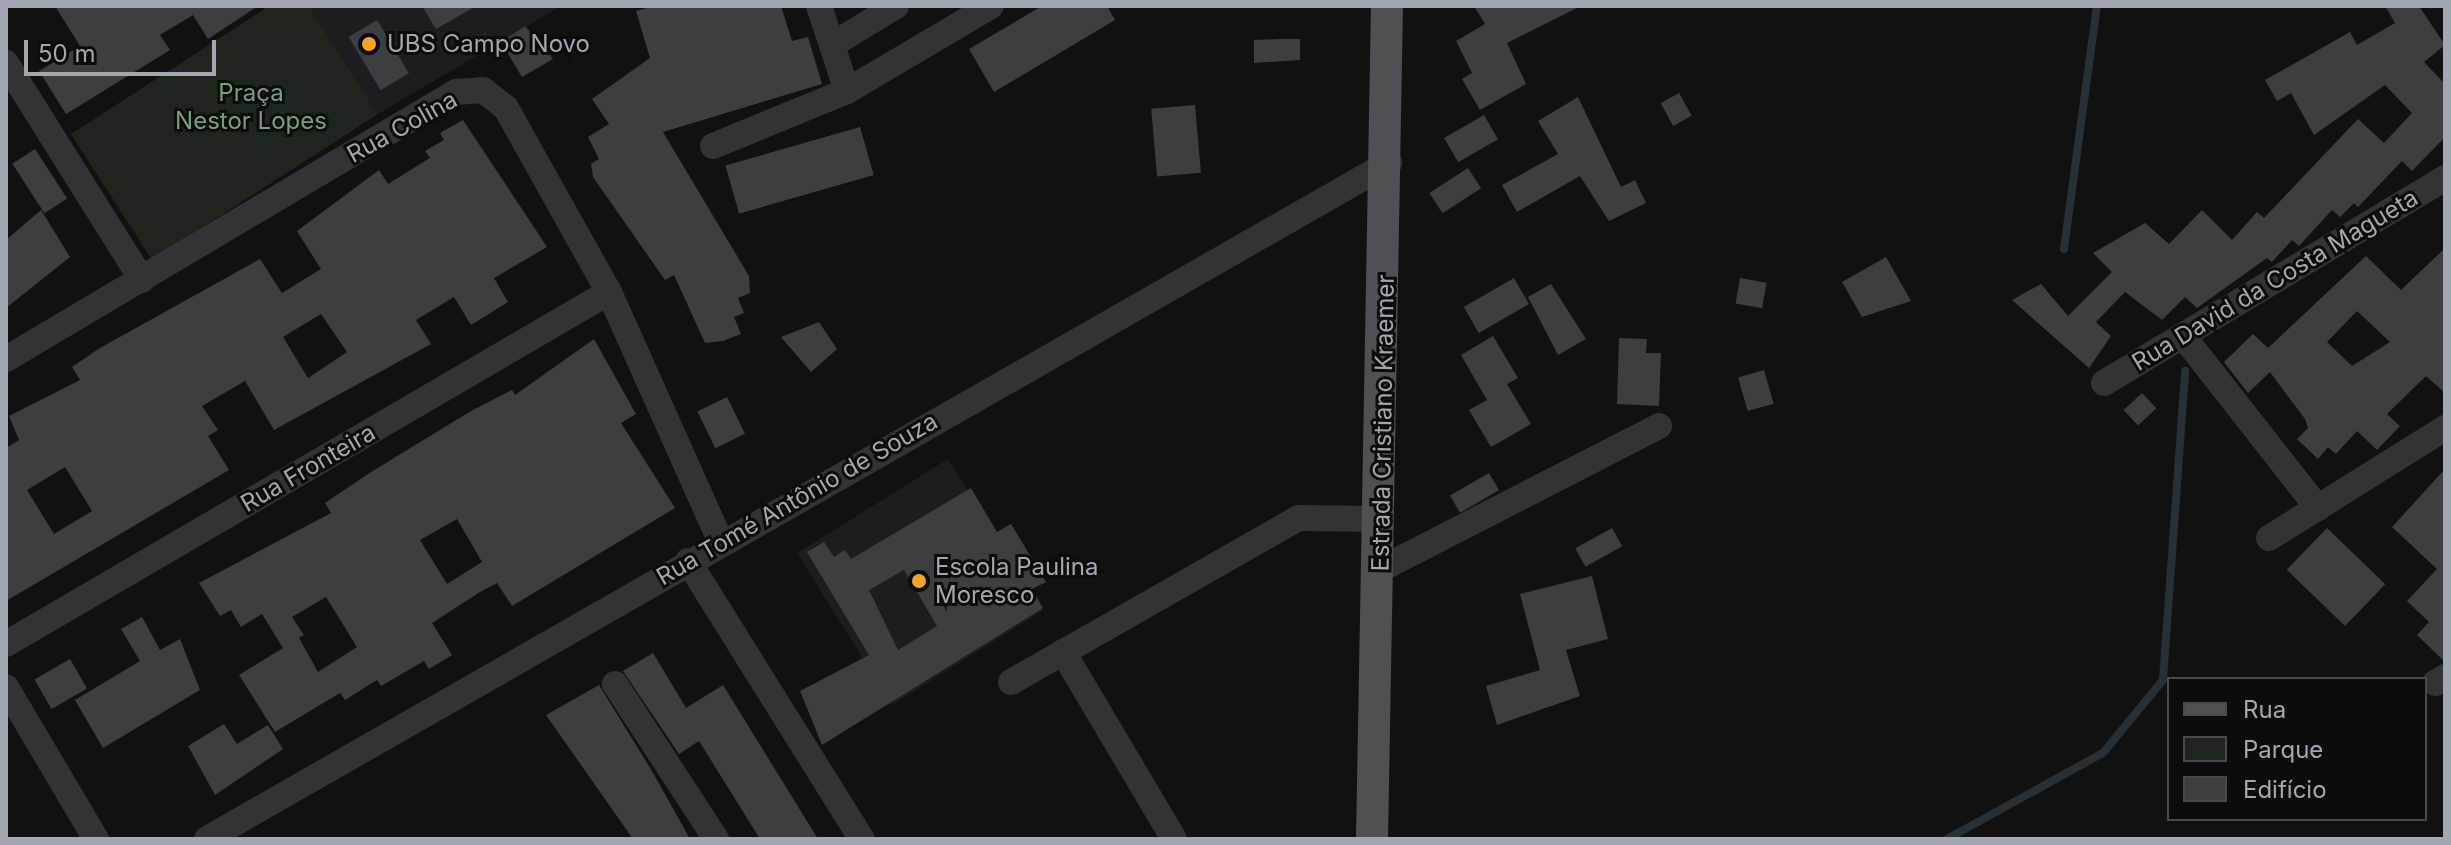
<!DOCTYPE html>
<meta charset="utf-8">
<style>
body{margin:0}
#map{position:relative;width:2451px;height:845px;overflow:hidden;background:#111112;font-family:Inter,sans-serif}
div>[style]{position:absolute}
.built>*{inset:0;background:#1d1d1f;transform-origin:0 0}
.green>*{inset:0;background:#1d251d}
.stream>*{height:8px;margin:-4px;padding:0 4px;transform-origin:4px;border-radius:4px;background:#273036}
.building>*{inset:0;background:#3d3e42;transform-origin:0 0}
.minor>*{height:26px;margin:-13px;padding:0 13px;transform-origin:13px;border-radius:13px;background:#323337}
.major>*{height:32px;margin:-16px;padding:0 16px;transform-origin:16px;border-radius:16px;background:#4e5056}
.dots>*{width:22px;height:22px;translate:-50% -50%;box-sizing:border-box;border:4px solid #0c0c0d;border-radius:50%}
span{translate:-50% -50%;white-space:nowrap;text-align:center;line-height:1.15;-webkit-text-stroke:6px #0c0c0d;paint-order:stroke}
.poi-label{font-size:24px;color:#a1a8b4}
.left{translate:0 -50%;text-align:left}
.park-label{font-size:24px;color:#789f78}
.street-label{font-size:24px;color:#a1a8b4}
.frame{position:absolute;inset:0;border:8px solid #a1a8b4;pointer-events:none}
.legend{position:absolute;left:2167px;top:677px;width:260px;height:144px;box-sizing:border-box;background:#0c0c0d;border:2px solid #484a50;margin:0;padding:10px 14px;list-style:none;font-size:24px;color:#a1a8b4}
.legend li{display:flex;align-items:center;gap:16px;height:40px}
.legend b{width:40px;border:2px solid #484a50}
.scale{position:absolute;left:24px;top:40px;width:192px;height:36px;box-sizing:border-box;border:4px solid #a1a8b4;border-top:0;padding-left:10px;font-size:24px;line-height:28px;white-space:nowrap;color:#a1a8b4;-webkit-text-stroke:6px #0c0c0d;paint-order:stroke}
</style>
<div id="map">
<div class="built">
<div style="clip-path:polygon(309px 6px,561px 6px,378px 114px)"></div>
<div style="left:948px;top:459px;width:179px;height:178px;rotate:58deg"></div>
</div>
<div class="green">
<div style="clip-path:polygon(269px 6px,309px 6px,378px 114px,152px 260px,71px 134px)"></div>
</div>
<div class="stream">
<div style="left:2064px;top:249px;width:245px;rotate:-82.3deg"></div>
<div style="left:1947px;top:839px;width:178px;rotate:-28.9deg"></div>
<div style="left:2103px;top:753px;width:94px;rotate:-50.6deg"></div>
<div style="left:2163px;top:680px;width:310px;rotate:-85.9deg"></div>
</div>
<div class="building">
<div style="clip-path:polygon(55px 6px,258px 6px,208px 39px,193px 15px,160px 35px,170px 50px,66px 114px,39px 71px,80px 46px)"></div>
<div style="clip-path:polygon(422px 6px,476px 6px,436px 29px)"></div>
<div style="clip-path:polygon(654px 6px,781px 6px,792px 41px,808px 37px,822px 84px,663px 132px,749px 276px,750px 293px,738px 298px,744px 313px,734px 317px,741px 334px,723px 341px,705px 343px,674px 275px,665px 280px,593px 177px,591px 164px,599px 159px,588px 137px,609px 124px,592px 99px,650px 58px,636px 11px)"></div>
<div style="clip-path:polygon(1042px 6px,1107px 6px,1115px 20px,994px 92px,969px 49px)"></div>
<div style="clip-path:polygon(1474px 6px,1581px 6px,1507px 43px,1526px 84px,1480px 110px,1462px 79px,1472px 73px,1456px 41px,1485px 24px)"></div>
<div style="clip-path:polygon(2385px 6px,2419px 6px,2445px 45px,2424px 62px,2445px 84px,2445px 137px,2412px 171px,2402px 161px,2358px 207px,2354px 203px,2340px 217px,2332px 210px,2299px 246px,2292px 240px,2272px 262px,2267px 258px,2197px 308px,2185px 297px,2162px 320px,2125px 292px,2096px 322px,2111px 336px,2089px 368px,2012px 300px,2041px 284px,2068px 316px,2112px 272px,2093px 253px,2145px 223px,2169px 244px,2202px 210px,2232px 240px,2257px 212px,2264px 218px,2358px 119px,2384px 143px,2412px 113px,2385px 85px,2314px 135px,2291px 93px,2277px 101px,2265px 80px,2350px 32px,2357px 45px,2395px 23px)"></div>
<div style="left:377px;top:20px;width:62px;height:33px;rotate:59deg"></div>
<div style="clip-path:polygon(525px 26px,553px 59px,522px 77px,501px 42px)"></div>
<div style="clip-path:polygon(1281px 39px,1300px 39px,1300px 60px,1254px 63px,1254px 40px)"></div>
<div style="left:1679px;top:93px;width:26px;height:21px;rotate:61deg"></div>
<div style="clip-path:polygon(1578px 97px,1621px 187px,1635px 180px,1646px 203px,1609px 221px,1580px 176px,1517px 212px,1502px 185px,1558px 154px,1538px 121px)"></div>
<div style="left:1195px;top:105px;width:68px;height:44px;rotate:85deg"></div>
<div style="left:1484px;top:115px;width:28px;height:46px;rotate:60deg"></div>
<div style="clip-path:polygon(evenodd,463px 120px,547px 247px,494px 278px,508px 302px,471px 325px,454px 297px,416px 320px,431px 344px,274px 430px,245px 381px,202px 406px,218px 430px,208px 436px,229px 470px,6px 601px,6px 448px,19px 440px,9px 416px,80px 380px,72px 367px,100px 348px,260px 259px,282px 293px,321px 269px,297px 231px,379px 170px,388px 184px,430px 158px,425px 151px,444px 140px,440px 133px,463px 120px,321px 314px,347px 352px,308px 378px,283px 337px,321px 314px,463px 120px,65px 467px,92px 511px,54px 534px,27px 490px,65px 467px)"></div>
<div style="left:860px;top:127px;width:50px;height:140px;rotate:74deg"></div>
<div style="left:35px;top:149px;width:59px;height:27px;rotate:57deg"></div>
<div style="left:1468px;top:168px;width:24px;height:46px;rotate:57deg"></div>
<div style="clip-path:polygon(41px 210px,70px 257px,6px 308px,6px 240px)"></div>
<div style="clip-path:polygon(evenodd,2445px 248px,2445px 393px,2426px 376px,2387px 414px,2400px 426px,2377px 450px,2357px 431px,2336px 454px,2328px 447px,2318px 459px,2297px 439px,2308px 428px,2305px 419px,2270px 372px,2248px 393px,2224px 362px,2253px 334px,2268px 348px,2366px 256px,2401px 290px,2445px 248px,2357px 311px,2390px 342px,2352px 366px,2327px 342px,2357px 311px)"></div>
<div style="clip-path:polygon(1886px 257px,1911px 301px,1862px 317px,1842px 282px)"></div>
<div style="left:1514px;top:278px;width:30px;height:58px;rotate:60deg"></div>
<div style="left:1740px;top:278px;width:27px;height:26px;rotate:10deg"></div>
<div style="clip-path:polygon(1551px 284px,1586px 339px,1558px 355px,1528px 297px)"></div>
<div style="clip-path:polygon(819px 322px,837px 349px,811px 372px,781px 337px)"></div>
<div style="clip-path:polygon(1493px 336px,1518px 378px,1507px 384px,1531px 424px,1491px 447px,1469px 410px,1487px 400px,1461px 355px)"></div>
<div style="clip-path:polygon(1619px 338px,1647px 339px,1646px 353px,1661px 353px,1659px 406px,1617px 404px)"></div>
<div style="clip-path:polygon(evenodd,594px 339px,636px 414px,621px 423px,675px 508px,512px 606px,497px 583px,480px 592px,432px 623px,452px 655px,429px 669px,424px 661px,381px 686px,377px 680px,345px 700px,340px 693px,275px 732px,239px 675px,283px 648px,262px 614px,241px 627px,231px 610px,220px 616px,199px 583px,331px 513px,325px 503px,371px 472px,471px 411px,512px 390px,515px 395px,594px 339px,457px 519px,482px 562px,447px 584px,420px 540px,457px 519px,594px 339px,326px 597px,357px 647px,318px 672px,299px 638px,284px 647px,304px 635px,292px 617px,326px 597px)"></div>
<div style="left:1764px;top:370px;width:35px;height:27px;rotate:74deg"></div>
<div style="left:2142px;top:393px;width:21px;height:25px;rotate:47deg"></div>
<div style="left:727px;top:397px;width:41px;height:33px;rotate:64deg"></div>
<div style="clip-path:polygon(2445px 469px,2445px 661px,2444px 661px,2417px 635px,2429px 622px,2407px 601px,2437px 569px,2392px 527px)"></div>
<div style="left:1489px;top:473px;width:20px;height:45px;rotate:60deg"></div>
<div style="clip-path:polygon(evenodd,971px 488px,997px 532px,1011px 524px,1046px 582px,1032px 589px,1043px 608px,822px 745px,800px 691px,869px 655px,807px 552px,824px 542px,834px 557px,845px 550px,851px 559px,971px 488px,904px 570px,937px 626px,898px 650px,869px 590px,904px 570px)"></div>
<div style="left:1612px;top:528px;width:21px;height:42px;rotate:61deg"></div>
<div style="left:2327px;top:528px;width:81px;height:58px;rotate:44deg"></div>
<div style="clip-path:polygon(1592px 576px,1608px 639px,1566px 650px,1580px 696px,1497px 725px,1486px 686px,1540px 670px,1520px 594px)"></div>
<div style="clip-path:polygon(142px 617px,160px 650px,180px 639px,200px 690px,103px 748px,75px 700px,140px 661px,121px 629px)"></div>
<div style="clip-path:polygon(653px 653px,686px 708px,723px 685px,818px 839px,760px 839px,699px 741px,679px 754px,623px 671px)"></div>
<div style="left:70px;top:659px;width:34px;height:41px;rotate:60deg"></div>
<div style="clip-path:polygon(599px 685px,652px 771px,690px 839px,633px 839px,546px 715px)"></div>
<div style="clip-path:polygon(224px 724px,237px 744px,268px 725px,283px 749px,215px 795px,188px 746px)"></div>
</div>
<div class="minor">
<div style="left:819px;top:6px;width:89px;rotate:71.8deg"></div>
<div style="left:832px;top:45px;width:75px;rotate:-31.4deg"></div>
<div style="left:6px;top:63px;width:256px;rotate:57.9deg"></div>
<div style="left:713px;top:146px;width:145px;rotate:-22.3deg"></div>
<div style="left:847px;top:91px;width:167px;rotate:-30.6deg"></div>
<div style="left:2183px;top:336px;width:219px;rotate:51.9deg"></div>
<div style="left:6px;top:359px;width:523px;rotate:-30.68deg"></div>
<div style="left:456px;top:92px;width:27px;rotate:-4deg"></div>
<div style="left:483px;top:90px;width:29px;rotate:38deg"></div>
<div style="left:506px;top:108px;width:211px;rotate:60.8deg"></div>
<div style="left:609px;top:292px;width:274px;rotate:65.9deg"></div>
<div style="left:2104px;top:383px;width:398px;rotate:-31deg"></div>
<div style="left:2269px;top:538px;width:208px;rotate:-32deg"></div>
<div style="left:688px;top:561px;width:328px;rotate:58deg"></div>
<div style="left:1379px;top:570px;width:315px;rotate:-27.2deg"></div>
<div style="left:6px;top:644px;width:698px;rotate:-30.27deg"></div>
<div style="left:1063px;top:652px;width:217px;rotate:59.3deg"></div>
<div style="left:1011px;top:682px;width:331px;rotate:-29.7deg"></div>
<div style="left:1299px;top:518px;width:81px;rotate:0.7deg"></div>
<div style="left:2435px;top:683px;width:12px;rotate:-31deg"></div>
<div style="left:615px;top:684px;width:185px;rotate:56.9deg"></div>
<div style="left:6px;top:687px;width:177px;rotate:59.4deg"></div>
<div style="left:207px;top:839px;width:1362px;rotate:-29.77deg"></div>
</div>
<div class="major">
<div style="left:1372px;top:839px;width:833px;rotate:-88.97deg"></div>
</div>
<div class="dots">
<div style="left:369px;top:44px;background:#f7a224"></div>
<div style="left:919px;top:581px;background:#f7a224"></div>
</div>
<div class="poi-label">
<span class="left" style="left:387px;top:44px">UBS Campo Novo</span>
<span class="left" style="left:935px;top:581px">Escola Paulina<br>Moresco</span>
</div>
<div class="park-label">
<span style="left:251px;top:107px">Praça<br>Nestor Lopes</span>
</div>
<div class="street-label">
<span style="left:402px;top:127px;rotate:-29deg">Rua Colina</span>
<span style="left:2275px;top:280px;rotate:-31deg">Rua David da Costa Magueta</span>
<span style="left:1383px;top:423px;rotate:-89deg">Estrada Cristiano Kraemer</span>
<span style="left:308px;top:468px;rotate:-30deg">Rua Fronteira</span>
<span style="left:797px;top:499px;rotate:-30deg">Rua Tomé Antônio de Souza</span>
</div>
<div class="frame"></div>
<ul class="legend">
<li><b style="height:10px;background:#4e5056"></b>Rua</li>
<li><b style="height:22px;background:#1d251d"></b>Parque</li>
<li><b style="height:22px;background:#3d3e42"></b>Edifício</li>
</ul>
<div class="scale">50 m</div>
</div>
